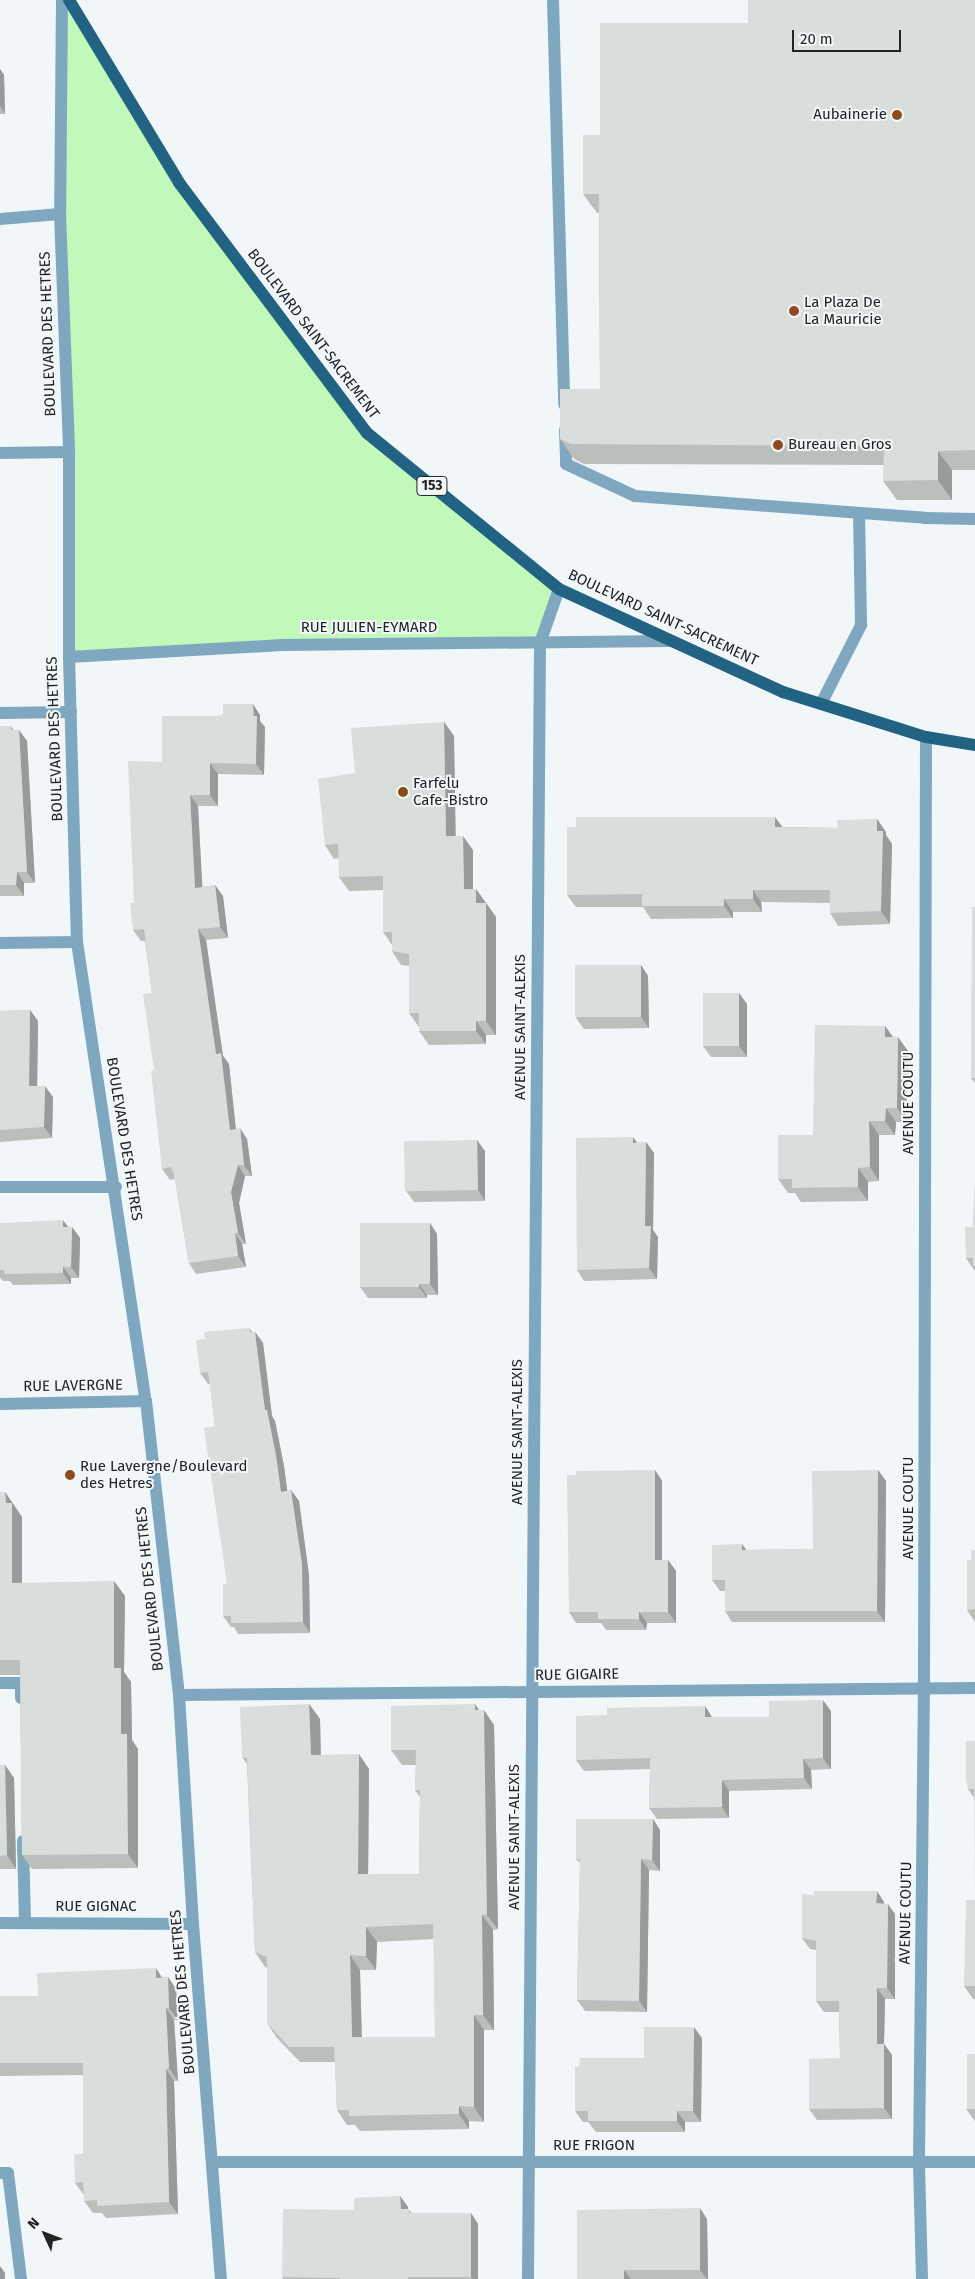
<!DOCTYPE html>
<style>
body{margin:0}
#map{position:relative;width:975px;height:2279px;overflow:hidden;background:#f1f7f8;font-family:"Fira Sans",sans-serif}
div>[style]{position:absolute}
.green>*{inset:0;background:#c1f9bb}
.service>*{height:12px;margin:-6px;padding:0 6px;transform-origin:6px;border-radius:6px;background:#7fa7bf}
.minor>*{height:12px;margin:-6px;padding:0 6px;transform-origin:6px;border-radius:6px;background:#7fa7bf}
.tertiary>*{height:12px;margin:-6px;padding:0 6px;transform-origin:6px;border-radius:6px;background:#7fa7bf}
.primary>*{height:12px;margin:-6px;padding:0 6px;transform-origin:6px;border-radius:6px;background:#226384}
.wall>*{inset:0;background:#babfbc}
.shaded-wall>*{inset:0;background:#979b99;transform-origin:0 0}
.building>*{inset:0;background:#d8dedb;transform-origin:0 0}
.dots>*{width:14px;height:14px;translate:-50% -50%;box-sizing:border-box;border:2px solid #f1f7f8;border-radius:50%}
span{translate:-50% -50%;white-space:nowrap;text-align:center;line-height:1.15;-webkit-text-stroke:4px #f1f7f8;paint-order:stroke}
.shield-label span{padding:1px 4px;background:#f1f7f8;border:1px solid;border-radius:4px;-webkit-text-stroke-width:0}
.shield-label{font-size:14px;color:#222424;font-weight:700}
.poi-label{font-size:15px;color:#222424}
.right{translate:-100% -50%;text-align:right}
.left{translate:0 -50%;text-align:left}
.street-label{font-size:15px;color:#222424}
.north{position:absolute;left:20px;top:2209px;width:50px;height:50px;-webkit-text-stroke:4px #f1f7f8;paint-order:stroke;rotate:313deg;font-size:14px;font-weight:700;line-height:20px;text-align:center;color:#222424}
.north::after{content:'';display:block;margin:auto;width:18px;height:22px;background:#222424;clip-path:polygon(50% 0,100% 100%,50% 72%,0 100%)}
.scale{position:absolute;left:792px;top:30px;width:109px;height:22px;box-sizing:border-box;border:2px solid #222424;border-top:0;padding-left:6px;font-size:15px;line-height:18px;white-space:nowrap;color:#222424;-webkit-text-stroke:4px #f1f7f8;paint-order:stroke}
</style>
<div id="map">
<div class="green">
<div style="clip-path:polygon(63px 0,180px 184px,367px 433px,559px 589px,540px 643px,69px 657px)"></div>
</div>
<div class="service">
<div style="left:553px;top:0;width:405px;rotate:88.4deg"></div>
<div style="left:0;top:219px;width:60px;rotate:-4.8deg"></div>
<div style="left:565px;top:430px;width:34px;rotate:88deg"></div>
<div style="left:566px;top:464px;width:76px;rotate:24.9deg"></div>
<div style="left:635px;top:496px;width:291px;rotate:4.3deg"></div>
<div style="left:925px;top:518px;width:50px;rotate:1.1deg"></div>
<div style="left:821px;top:704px;width:89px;rotate:-63.1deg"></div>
<div style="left:861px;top:625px;width:112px;rotate:-91deg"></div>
<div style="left:0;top:713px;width:71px;rotate:-0.8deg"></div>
<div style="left:0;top:1187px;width:116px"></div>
<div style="left:0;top:1683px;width:21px"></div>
<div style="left:21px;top:1683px;width:15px;rotate:90deg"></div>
<div style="left:23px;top:1841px;width:82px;rotate:88.6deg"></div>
<div style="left:0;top:2173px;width:8px"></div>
<div style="left:8px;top:2173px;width:107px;rotate:83deg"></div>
</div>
<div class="minor">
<div style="left:0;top:453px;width:69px;rotate:-0.8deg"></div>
<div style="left:69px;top:657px;width:213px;rotate:-3.2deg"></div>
<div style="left:282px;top:645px;width:387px;rotate:-0.6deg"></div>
<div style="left:0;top:943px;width:77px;rotate:-0.7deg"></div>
<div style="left:179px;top:1695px;width:796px;rotate:-0.5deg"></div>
<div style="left:0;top:1923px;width:193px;rotate:0.3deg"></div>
<div style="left:214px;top:2162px;width:761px"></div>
<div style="left:528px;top:2279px;width:1636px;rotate:-89.58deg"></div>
<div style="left:540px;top:643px;width:57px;rotate:-70.6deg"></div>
<div style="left:922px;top:2279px;width:117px;rotate:-91.5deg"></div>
<div style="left:919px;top:2162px;width:474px;rotate:-89.4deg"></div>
<div style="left:924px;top:1688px;width:951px;rotate:-89.88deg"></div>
</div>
<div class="tertiary">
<div style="left:62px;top:0;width:214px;rotate:90.5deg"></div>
<div style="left:60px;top:214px;width:238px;rotate:87.8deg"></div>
<div style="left:69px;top:452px;width:205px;rotate:90deg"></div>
<div style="left:69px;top:657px;width:285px;rotate:88.4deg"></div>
<div style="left:77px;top:942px;width:464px;rotate:81.5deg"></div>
<div style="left:146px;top:1401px;width:296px;rotate:83.6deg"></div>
<div style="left:179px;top:1695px;width:229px;rotate:86.5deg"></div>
<div style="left:193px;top:1924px;width:356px;rotate:85.5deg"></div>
<div style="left:0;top:1404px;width:146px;rotate:-1.2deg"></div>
</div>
<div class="primary">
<div style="left:69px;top:0;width:215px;rotate:58.9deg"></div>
<div style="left:180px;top:184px;width:311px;rotate:53.1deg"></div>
<div style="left:367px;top:433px;width:247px;rotate:39.1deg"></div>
<div style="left:559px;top:589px;width:247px;rotate:24.7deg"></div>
<div style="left:783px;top:692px;width:150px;rotate:17.5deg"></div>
<div style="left:926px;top:737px;width:50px;rotate:9.3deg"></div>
</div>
<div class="wall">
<div style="clip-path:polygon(975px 0,975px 470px,952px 470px,952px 500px,897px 500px,883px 481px,884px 465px,584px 464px,574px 459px,560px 439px,600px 389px,599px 213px,597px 213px,583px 194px,600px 135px,748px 23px)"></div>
<div style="clip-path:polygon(0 69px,4px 75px,5px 114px,0 114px)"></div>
<div style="clip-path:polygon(260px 715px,260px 721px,265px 727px,264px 775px,218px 774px,218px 806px,198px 806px,202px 887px,215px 885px,223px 896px,228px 938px,206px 940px,223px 1056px,229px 1064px,236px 1129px,247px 1139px,252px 1176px,245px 1176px,239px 1203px,246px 1244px,242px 1244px,246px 1267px,196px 1274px,189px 1263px,175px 1179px,170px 1180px,162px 1169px,154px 1070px,152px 993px,145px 941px,141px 941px,133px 930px,134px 903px,162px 762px,218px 716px)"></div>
<div style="clip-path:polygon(444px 722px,454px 736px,455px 836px,473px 850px,473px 889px,476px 889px,496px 917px,496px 1035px,486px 1035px,486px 1044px,429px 1045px,419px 1031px,419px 1027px,409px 1013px,409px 966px,401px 965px,392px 951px,392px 945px,383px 932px,383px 890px,349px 891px,339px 877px,339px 858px,334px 859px,325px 845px,355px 773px)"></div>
<div style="clip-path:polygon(0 726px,11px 726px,14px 730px,19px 730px,27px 741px,35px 883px,24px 883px,24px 896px,0 896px)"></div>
<div style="clip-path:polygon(877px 819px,886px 832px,886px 835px,892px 844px,890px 924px,838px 926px,830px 913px,830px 903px,761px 902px,762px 912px,733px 912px,733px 918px,651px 919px,643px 907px,576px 907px,567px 895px,782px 827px,838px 828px)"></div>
<div style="clip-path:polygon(975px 907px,975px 1083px,971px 1078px)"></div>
<div style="clip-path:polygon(641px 965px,648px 976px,649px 1028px,584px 1029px,576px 1018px)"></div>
<div style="clip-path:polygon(739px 993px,747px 1004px,747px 1057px,711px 1057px,703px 1046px)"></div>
<div style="clip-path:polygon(30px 1010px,38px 1021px,37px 1086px,53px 1097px,52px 1138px,0 1142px,0 1011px)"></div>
<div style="clip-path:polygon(885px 1026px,893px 1037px,908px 1051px,906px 1122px,896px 1122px,895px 1135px,879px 1135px,879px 1181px,868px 1182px,868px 1201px,801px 1202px,795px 1193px,788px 1193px,778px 1179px,813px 1135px)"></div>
<div style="clip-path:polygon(646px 1142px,654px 1153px,653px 1230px,658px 1237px,657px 1279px,584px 1281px,577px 1270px,637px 1143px)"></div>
<div style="clip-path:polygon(485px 1151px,485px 1201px,414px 1202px,406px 1191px)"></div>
<div style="clip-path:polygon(975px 1181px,975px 1270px,974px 1270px,966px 1258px,973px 1227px)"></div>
<div style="clip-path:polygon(0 1223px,72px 1227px,80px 1238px,79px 1278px,71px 1278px,71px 1284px,13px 1285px,10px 1281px,3px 1281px,0 1278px)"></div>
<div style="clip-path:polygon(430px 1223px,437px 1234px,438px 1295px,427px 1295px,427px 1298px,368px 1298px,360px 1287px)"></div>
<div style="clip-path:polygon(252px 1332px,255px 1332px,263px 1343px,272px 1416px,275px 1421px,284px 1466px,287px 1491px,291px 1490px,299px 1501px,309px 1575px,310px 1633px,238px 1634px,234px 1627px,231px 1627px,223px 1616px,227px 1584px,215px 1426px,210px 1384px,208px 1384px,200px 1373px)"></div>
<div style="clip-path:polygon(655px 1470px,662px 1481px,662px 1560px,668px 1560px,676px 1571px,676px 1623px,647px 1623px,646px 1630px,606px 1630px,601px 1623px,576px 1623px,569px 1612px)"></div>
<div style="clip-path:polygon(878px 1470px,886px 1481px,885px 1622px,732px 1622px,725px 1611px,725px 1591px,720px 1591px,712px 1580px,746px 1550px,813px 1549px)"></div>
<div style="clip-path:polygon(0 1492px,5px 1492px,22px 1517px,22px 1583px,125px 1596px,124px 1672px,131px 1682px,132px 1740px,138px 1749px,138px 1868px,32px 1869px,22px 1855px,20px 1675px,0 1675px)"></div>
<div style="clip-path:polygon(975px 1550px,975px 1622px,967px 1610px,971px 1560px)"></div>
<div style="clip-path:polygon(evenodd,309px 1704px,320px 1719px,321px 1755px,369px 1769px,368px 1874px,419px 1874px,420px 1797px,415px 1790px,416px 1765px,402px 1765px,391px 1750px,475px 1704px,479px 1710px,494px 1725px,498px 1929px,493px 1930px,494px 2030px,484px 2030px,484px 2122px,469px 2121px,469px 2129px,360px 2131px,355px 2125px,347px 2125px,337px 2110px,335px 2062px,300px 2062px,277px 2038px,267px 2023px,267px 1968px,265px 1967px,255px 1952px,247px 1764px,242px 1757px,309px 1704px,434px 1939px,435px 2037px,362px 2037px,360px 1970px,376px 1970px,377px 1942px,434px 1939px)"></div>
<div style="clip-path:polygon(831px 1711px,831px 1769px,811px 1770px,812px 1789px,729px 1791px,729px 1818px,657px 1819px,649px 1808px,650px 1769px,584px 1771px,576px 1760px,712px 1717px,769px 1717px)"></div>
<div style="clip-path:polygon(975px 1741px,974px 1798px,968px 1789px)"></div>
<div style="clip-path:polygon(0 1765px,5px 1765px,14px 1778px,16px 1869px,0 1869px)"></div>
<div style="clip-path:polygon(653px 1819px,660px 1830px,660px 1871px,649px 1870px,647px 2012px,585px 2011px,577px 2000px,580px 1863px,576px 1859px)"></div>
<div style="clip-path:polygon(975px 1900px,975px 1999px,973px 1999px,964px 1986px)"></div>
<div style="clip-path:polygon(884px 1902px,884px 1903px,895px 1914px,895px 1999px,885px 1999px,884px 2044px,892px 2055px,892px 2119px,817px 2120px,809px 2109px,840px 2058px,839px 2012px,824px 2012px,816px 2001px,816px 1950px,810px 1949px,802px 1938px)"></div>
<div style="clip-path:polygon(162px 1977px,168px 1977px,176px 1989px,178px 2020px,174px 2020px,178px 2081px,174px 2081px,178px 2214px,106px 2218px,102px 2213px,93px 2213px,84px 2201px,84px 2195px,75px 2183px,83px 2154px,83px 2075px,0 2076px,0 1996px,38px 1996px)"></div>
<div style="clip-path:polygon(702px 2038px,701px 2122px,685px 2122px,685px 2132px,596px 2132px,588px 2122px,583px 2122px,575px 2111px,579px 2067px,644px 2058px)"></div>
<div style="clip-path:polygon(966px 2109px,975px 2109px,975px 2121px)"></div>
<div style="clip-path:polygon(400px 2196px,408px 2207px,408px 2209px,412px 2213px,471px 2213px,478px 2224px,478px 2279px,283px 2279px,282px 2277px,354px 2210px)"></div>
<div style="clip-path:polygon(707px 2219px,708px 2279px,577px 2279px)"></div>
</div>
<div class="shaded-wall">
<div style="clip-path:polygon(0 69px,4px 75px,5px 114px,0 106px)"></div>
<div style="left:0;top:226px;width:1px;height:114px;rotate:45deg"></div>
<div style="clip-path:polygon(938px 451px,952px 470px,952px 500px,938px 480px)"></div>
<div style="clip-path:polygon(253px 704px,260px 715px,260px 721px,265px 727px,264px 775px,256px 764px)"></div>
<div style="clip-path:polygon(444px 722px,454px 736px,456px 850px,446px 836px)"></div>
<div style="clip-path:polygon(19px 730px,27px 741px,35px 883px,27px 872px)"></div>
<div style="clip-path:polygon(210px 763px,218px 774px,218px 806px,210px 795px)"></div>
<div style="clip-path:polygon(190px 795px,198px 806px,203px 899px,195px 888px)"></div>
<div style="clip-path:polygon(775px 817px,784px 829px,775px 827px)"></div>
<div style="clip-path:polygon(877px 819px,886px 832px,886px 835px,892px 844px,890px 924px,881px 911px,877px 831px)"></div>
<div style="clip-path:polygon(463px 836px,473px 850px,473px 903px,464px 889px)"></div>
<div style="clip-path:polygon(17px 872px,24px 883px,24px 896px,16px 885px)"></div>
<div style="clip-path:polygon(215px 885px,223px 896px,228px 938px,220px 927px)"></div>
<div style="clip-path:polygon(476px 889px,486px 903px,476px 903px)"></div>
<div style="clip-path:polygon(753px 890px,761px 902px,762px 912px,753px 899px)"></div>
<div style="clip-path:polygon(724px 899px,733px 912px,733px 918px,724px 906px)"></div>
<div style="clip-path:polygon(486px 903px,496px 917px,496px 1035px,486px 1021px)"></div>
<div style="clip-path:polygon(198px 929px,206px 940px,223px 1056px,229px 1064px,237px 1141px,230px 1130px,216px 1054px)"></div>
<div style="clip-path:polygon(641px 965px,648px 976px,649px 1028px,641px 1017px)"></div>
<div style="clip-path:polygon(739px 993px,747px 1004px,747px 1057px,739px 1046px)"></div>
<div style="clip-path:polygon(30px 1010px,38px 1021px,37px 1097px,29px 1086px)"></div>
<div style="clip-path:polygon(476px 1021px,486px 1035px,486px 1044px,476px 1031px)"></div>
<div style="clip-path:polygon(885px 1026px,895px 1040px,885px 1037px)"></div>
<div style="clip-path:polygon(898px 1037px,908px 1051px,906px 1122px,897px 1108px)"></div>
<div style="clip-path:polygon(45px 1086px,53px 1097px,52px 1138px,44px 1127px)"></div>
<div style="clip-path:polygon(886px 1108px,896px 1122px,895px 1135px,885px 1121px)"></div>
<div style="clip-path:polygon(869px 1121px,879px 1135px,879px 1181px,870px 1167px)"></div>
<div style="clip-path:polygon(240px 1128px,247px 1139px,252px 1176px,244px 1165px)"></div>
<div style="clip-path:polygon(633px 1137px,641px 1148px,633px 1143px)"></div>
<div style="clip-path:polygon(477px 1140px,485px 1151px,485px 1201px,478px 1190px)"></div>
<div style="clip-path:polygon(646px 1142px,654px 1153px,653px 1230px,658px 1237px,657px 1279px,649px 1268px,645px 1226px)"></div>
<div style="clip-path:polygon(238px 1165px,245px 1176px,239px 1203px,246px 1244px,238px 1233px,231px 1192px)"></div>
<div style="clip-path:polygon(858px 1168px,868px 1182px,868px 1201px,858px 1187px)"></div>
<div style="clip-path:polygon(63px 1220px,71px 1231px,63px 1227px)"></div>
<div style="clip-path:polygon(430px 1223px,437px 1234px,438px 1295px,430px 1284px)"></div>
<div style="clip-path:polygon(72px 1227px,80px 1238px,79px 1278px,71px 1267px)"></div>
<div style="clip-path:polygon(235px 1233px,242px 1244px,246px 1267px,238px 1256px)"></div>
<div style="clip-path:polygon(63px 1267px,71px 1278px,71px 1284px,63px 1273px)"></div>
<div style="clip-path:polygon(419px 1284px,427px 1295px,427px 1298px,419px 1287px)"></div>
<div style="clip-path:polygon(249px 1328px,256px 1337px,255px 1332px,263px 1343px,272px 1416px,275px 1421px,284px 1466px,289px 1503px,281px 1492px)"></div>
<div style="clip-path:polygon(655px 1470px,662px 1481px,662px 1571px,655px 1560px)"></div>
<div style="clip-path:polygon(878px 1470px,886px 1481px,885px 1622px,877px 1611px)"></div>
<div style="clip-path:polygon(291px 1490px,299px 1501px,309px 1575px,310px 1633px,303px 1622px)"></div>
<div style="clip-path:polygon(5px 1492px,22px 1517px,22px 1598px,12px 1583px)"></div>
<div style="clip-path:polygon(742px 1544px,750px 1555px,742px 1550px)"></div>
<div style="clip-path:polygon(668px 1560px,676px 1571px,676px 1623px,668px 1612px)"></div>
<div style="clip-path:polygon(114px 1581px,125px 1596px,124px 1672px,131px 1682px,132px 1740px,138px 1749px,138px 1868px,128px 1854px,121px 1734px,114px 1668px)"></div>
<div style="clip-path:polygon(639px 1612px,647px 1623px,646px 1630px,639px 1619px)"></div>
<div style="clip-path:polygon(823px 1700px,831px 1711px,831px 1769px,823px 1758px)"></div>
<div style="clip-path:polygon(309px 1704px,320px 1719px,321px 1770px,311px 1755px)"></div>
<div style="clip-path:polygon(475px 1704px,484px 1718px,484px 1710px,494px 1725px,498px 1929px,487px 1915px)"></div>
<div style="clip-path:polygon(705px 1706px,712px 1717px,705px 1717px)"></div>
<div style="clip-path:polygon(359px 1754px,369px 1769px,368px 1889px,358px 1874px)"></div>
<div style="clip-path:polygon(803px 1759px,811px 1770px,812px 1789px,804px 1778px)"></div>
<div style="clip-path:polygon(5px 1765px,14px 1778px,16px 1869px,7px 1855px)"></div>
<div style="clip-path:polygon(722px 1780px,729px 1791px,729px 1818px,722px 1807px)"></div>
<div style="clip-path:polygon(653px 1819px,660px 1830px,660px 1871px,652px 1860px)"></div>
<div style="clip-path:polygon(641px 1859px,649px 1870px,647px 2012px,639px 2001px)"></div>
<div style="clip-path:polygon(877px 1891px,884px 1902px,884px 1914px,876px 1903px)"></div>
<div style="clip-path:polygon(888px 1904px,895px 1914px,895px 1999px,887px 1988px)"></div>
<div style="clip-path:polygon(482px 1915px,493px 1930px,494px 2030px,483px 2015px)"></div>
<div style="clip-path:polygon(366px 1927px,377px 1942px,376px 1970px,366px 1956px)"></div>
<div style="clip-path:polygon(350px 1955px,360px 1970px,362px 2052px,352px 2037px)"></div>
<div style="clip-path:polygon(156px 1968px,164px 1981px,156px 1978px)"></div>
<div style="clip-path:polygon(168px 1977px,176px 1989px,178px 2020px,169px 2008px)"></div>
<div style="clip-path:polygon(877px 1988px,885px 1999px,884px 2044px,892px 2055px,892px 2119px,884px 2108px,877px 2044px)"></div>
<div style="clip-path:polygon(166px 2008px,174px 2020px,178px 2081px,169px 2068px)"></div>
<div style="clip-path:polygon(474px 2015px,484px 2030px,484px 2122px,474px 2107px)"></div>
<div style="clip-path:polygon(694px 2027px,702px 2038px,701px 2122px,693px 2111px)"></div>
<div style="clip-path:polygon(166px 2069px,174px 2081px,178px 2214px,169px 2202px)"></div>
<div style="clip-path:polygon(459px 2106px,469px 2121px,469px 2129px,459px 2114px)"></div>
<div style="clip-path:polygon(677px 2111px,685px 2122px,685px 2132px,677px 2121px)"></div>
<div style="clip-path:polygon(400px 2196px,408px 2207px,408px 2220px,401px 2209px)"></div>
<div style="clip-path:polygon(700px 2208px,707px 2219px,708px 2279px,707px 2279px,700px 2270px)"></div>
<div style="clip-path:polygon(471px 2213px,478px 2224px,478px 2279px,473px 2279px,471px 2277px)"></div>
<div style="clip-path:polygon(0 2266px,5px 2273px,5px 2279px,0 2279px)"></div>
<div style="clip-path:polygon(624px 2270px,631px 2279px,624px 2279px)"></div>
</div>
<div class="building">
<div style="clip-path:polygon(748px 0,975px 0,975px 450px,938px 451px,938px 480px,883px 481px,884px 446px,571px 444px,560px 439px,560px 389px,600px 389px,599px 194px,583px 194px,583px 135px,600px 135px,600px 23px,748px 23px)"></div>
<div style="clip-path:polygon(223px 704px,253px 704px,253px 716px,257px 716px,256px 764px,210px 763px,210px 795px,190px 795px,195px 888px,215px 885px,220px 927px,198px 929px,216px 1054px,221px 1053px,230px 1130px,240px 1128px,244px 1165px,238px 1165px,231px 1192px,238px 1233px,235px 1233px,238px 1256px,189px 1263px,174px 1174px,171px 1167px,162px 1169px,151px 1071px,154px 1070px,143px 994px,152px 993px,144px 929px,133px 930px,130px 903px,134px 903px,128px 761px,162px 762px,162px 716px,218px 716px,223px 715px)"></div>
<div style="clip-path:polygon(444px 722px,446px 836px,463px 836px,464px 889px,476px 889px,476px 903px,486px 903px,486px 1021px,476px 1021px,476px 1031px,419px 1031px,419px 1013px,409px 1013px,409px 954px,392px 951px,392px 932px,383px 932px,383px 876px,339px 877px,338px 844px,325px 845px,318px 779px,355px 773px,351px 728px)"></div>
<div style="clip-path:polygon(0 726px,11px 726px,11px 730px,19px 730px,27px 872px,17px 872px,16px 885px,0 885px)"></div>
<div style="clip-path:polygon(576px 817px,775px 817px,775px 827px,838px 828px,837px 820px,877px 819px,877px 831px,883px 831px,881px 911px,830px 913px,830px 890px,753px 890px,753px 899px,724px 899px,724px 906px,642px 906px,642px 894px,567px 895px,567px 827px,576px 827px)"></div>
<div style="clip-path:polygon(972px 907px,975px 907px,975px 1078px,971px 1078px)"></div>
<div style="left:641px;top:965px;width:52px;height:66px;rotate:90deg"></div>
<div style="left:703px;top:993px;width:36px;height:53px"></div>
<div style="clip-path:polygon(30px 1010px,29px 1086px,45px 1086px,44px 1127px,0 1130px,0 1011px)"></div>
<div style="clip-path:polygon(815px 1025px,885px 1026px,885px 1037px,898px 1037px,897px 1108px,886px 1108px,885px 1121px,869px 1121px,870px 1167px,858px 1168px,858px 1187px,792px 1188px,792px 1179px,778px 1179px,778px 1135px,813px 1135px)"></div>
<div style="clip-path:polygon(633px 1137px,633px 1143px,646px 1142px,645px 1226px,651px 1226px,649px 1268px,577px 1270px,576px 1138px)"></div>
<div style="left:477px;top:1140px;width:50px;height:73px;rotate:89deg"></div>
<div style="clip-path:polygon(975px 1181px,975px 1266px,973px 1266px,973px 1258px,966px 1258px,965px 1227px,973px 1227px)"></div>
<div style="clip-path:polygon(63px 1220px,63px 1227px,72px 1227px,71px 1267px,63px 1267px,63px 1273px,5px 1274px,4px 1270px,0 1270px,0 1223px)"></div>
<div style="clip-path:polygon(360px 1223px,430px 1223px,430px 1284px,419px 1284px,419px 1287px,360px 1287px)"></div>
<div style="clip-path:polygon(249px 1328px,250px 1332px,255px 1332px,265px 1410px,267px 1410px,276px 1455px,281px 1492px,291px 1490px,302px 1564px,303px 1622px,231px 1623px,231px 1616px,223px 1616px,223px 1584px,227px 1584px,204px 1428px,215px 1426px,208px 1372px,200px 1373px,196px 1340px,205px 1339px,204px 1332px)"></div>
<div style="clip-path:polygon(655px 1470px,655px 1560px,668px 1560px,668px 1612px,639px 1612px,639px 1619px,598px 1619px,598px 1612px,569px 1612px,567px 1475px,576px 1475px,576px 1471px)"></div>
<div style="clip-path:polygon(878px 1470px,877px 1611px,725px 1611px,725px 1580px,712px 1580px,712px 1545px,742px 1544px,742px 1550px,813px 1549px,812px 1471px)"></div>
<div style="clip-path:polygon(0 1492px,5px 1492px,6px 1503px,12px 1503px,12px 1583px,114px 1581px,114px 1668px,121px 1668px,121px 1734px,127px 1734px,128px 1854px,22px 1855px,20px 1660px,0 1660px)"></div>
<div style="clip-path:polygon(971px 1550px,975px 1550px,975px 1609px,967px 1610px,967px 1560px,971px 1560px)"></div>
<div style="clip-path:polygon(823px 1700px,823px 1758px,803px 1759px,804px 1778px,722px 1780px,722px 1807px,649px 1808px,650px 1758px,576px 1760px,576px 1716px,607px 1715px,607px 1708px,705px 1706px,705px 1717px,769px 1717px,769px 1701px)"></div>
<div style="clip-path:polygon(evenodd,309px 1704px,311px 1755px,359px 1754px,358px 1874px,419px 1874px,420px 1790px,415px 1790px,416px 1750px,391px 1750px,391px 1706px,475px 1704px,475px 1710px,484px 1710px,487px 1915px,482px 1915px,483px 2015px,474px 2015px,474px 2107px,459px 2106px,459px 2114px,349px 2116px,349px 2110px,337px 2110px,334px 2047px,289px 2047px,267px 2023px,267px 1957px,255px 1952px,247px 1758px,242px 1757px,240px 1707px,309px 1704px,433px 1924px,435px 2037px,352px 2037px,350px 1955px,366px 1956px,366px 1927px,433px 1924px)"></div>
<div style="clip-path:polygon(966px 1741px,975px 1741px,975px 1899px,974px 1789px,968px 1789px,966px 1780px)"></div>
<div style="clip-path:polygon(0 1765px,5px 1765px,7px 1855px,0 1856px)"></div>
<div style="clip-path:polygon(576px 1819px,653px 1819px,652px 1860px,641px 1859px,639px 2001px,577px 2000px,580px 1859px,576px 1859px)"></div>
<div style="clip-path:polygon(814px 1891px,877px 1891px,876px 1903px,888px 1904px,887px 1988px,877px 1988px,877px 2044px,884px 2044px,884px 2108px,809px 2109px,809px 2059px,840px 2058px,839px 2001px,816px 2001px,816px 1941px,802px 1938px,802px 1894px,814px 1895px)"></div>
<div style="clip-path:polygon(966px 1900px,975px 1900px,975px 1986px,964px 1986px)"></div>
<div style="clip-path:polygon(156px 1968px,156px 1978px,168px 1977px,169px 2008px,166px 2008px,169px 2068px,166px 2069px,169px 2202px,97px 2206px,97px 2200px,84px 2201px,83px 2182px,75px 2183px,74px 2154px,83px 2154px,83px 2063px,0 2063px,0 1996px,38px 1996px,37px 1973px)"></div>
<div style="clip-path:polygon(644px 2027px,694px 2027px,693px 2111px,677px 2111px,677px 2121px,588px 2121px,588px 2111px,575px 2111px,575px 2066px,579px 2067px,580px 2058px,644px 2058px)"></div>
<div style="left:967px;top:2054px;width:8px;height:55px"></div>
<div style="clip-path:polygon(400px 2196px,401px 2209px,409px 2209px,409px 2213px,471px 2213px,471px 2277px,408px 2277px,408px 2279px,340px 2279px,340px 2278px,282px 2277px,283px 2209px,354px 2210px,354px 2198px)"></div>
<div style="clip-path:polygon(700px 2208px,700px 2270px,624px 2270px,624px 2279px,577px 2279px,577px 2210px)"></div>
</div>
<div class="dots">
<div style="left:897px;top:115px;background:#8e4a1e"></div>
<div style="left:794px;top:311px;background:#8e4a1e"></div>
<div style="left:778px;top:445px;background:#8e4a1e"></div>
<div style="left:403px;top:792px;background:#8e4a1e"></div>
<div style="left:70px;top:1475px;background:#8e4a1e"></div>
</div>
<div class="shield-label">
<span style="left:432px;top:486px">153</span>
</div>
<div class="poi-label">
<span class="right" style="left:887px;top:115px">Aubainerie</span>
<span class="left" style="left:804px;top:311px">La Plaza De<br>La Mauricie</span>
<span class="left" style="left:788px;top:445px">Bureau en Gros</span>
<span class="left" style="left:413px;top:792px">Farfelu<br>Cafe-Bistro</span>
<span class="left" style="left:80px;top:1475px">Rue Lavergne/Boulevard<br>des Hetres</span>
</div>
<div class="street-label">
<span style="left:48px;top:334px;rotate:-92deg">BOULEVARD DES HETRES</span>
<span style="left:313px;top:334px;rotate:53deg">BOULEVARD SAINT-SACREMENT</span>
<span style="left:663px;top:618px;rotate:25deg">BOULEVARD SAINT-SACREMENT</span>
<span style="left:369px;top:628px">RUE JULIEN-EYMARD</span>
<span style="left:55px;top:739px;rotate:-92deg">BOULEVARD DES HETRES</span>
<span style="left:521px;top:1027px;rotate:-90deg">AVENUE SAINT-ALEXIS</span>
<span style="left:909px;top:1103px;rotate:-90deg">AVENUE COUTU</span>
<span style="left:124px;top:1139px;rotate:81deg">BOULEVARD DES HETRES</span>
<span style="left:73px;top:1386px;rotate:-1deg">RUE LAVERGNE</span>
<span style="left:518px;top:1432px;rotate:-90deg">AVENUE SAINT-ALEXIS</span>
<span style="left:909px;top:1508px;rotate:-90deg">AVENUE COUTU</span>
<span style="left:150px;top:1589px;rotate:-96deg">BOULEVARD DES HETRES</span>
<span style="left:577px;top:1675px;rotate:-1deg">RUE GIGAIRE</span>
<span style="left:515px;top:1837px;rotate:-90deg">AVENUE SAINT-ALEXIS</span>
<span style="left:96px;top:1907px">RUE GIGNAC</span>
<span style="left:906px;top:1913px;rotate:-89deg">AVENUE COUTU</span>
<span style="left:183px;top:1992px;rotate:-95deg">BOULEVARD DES HETRES</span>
<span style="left:594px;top:2146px">RUE FRIGON</span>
</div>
<div class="north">N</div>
<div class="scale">20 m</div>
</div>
